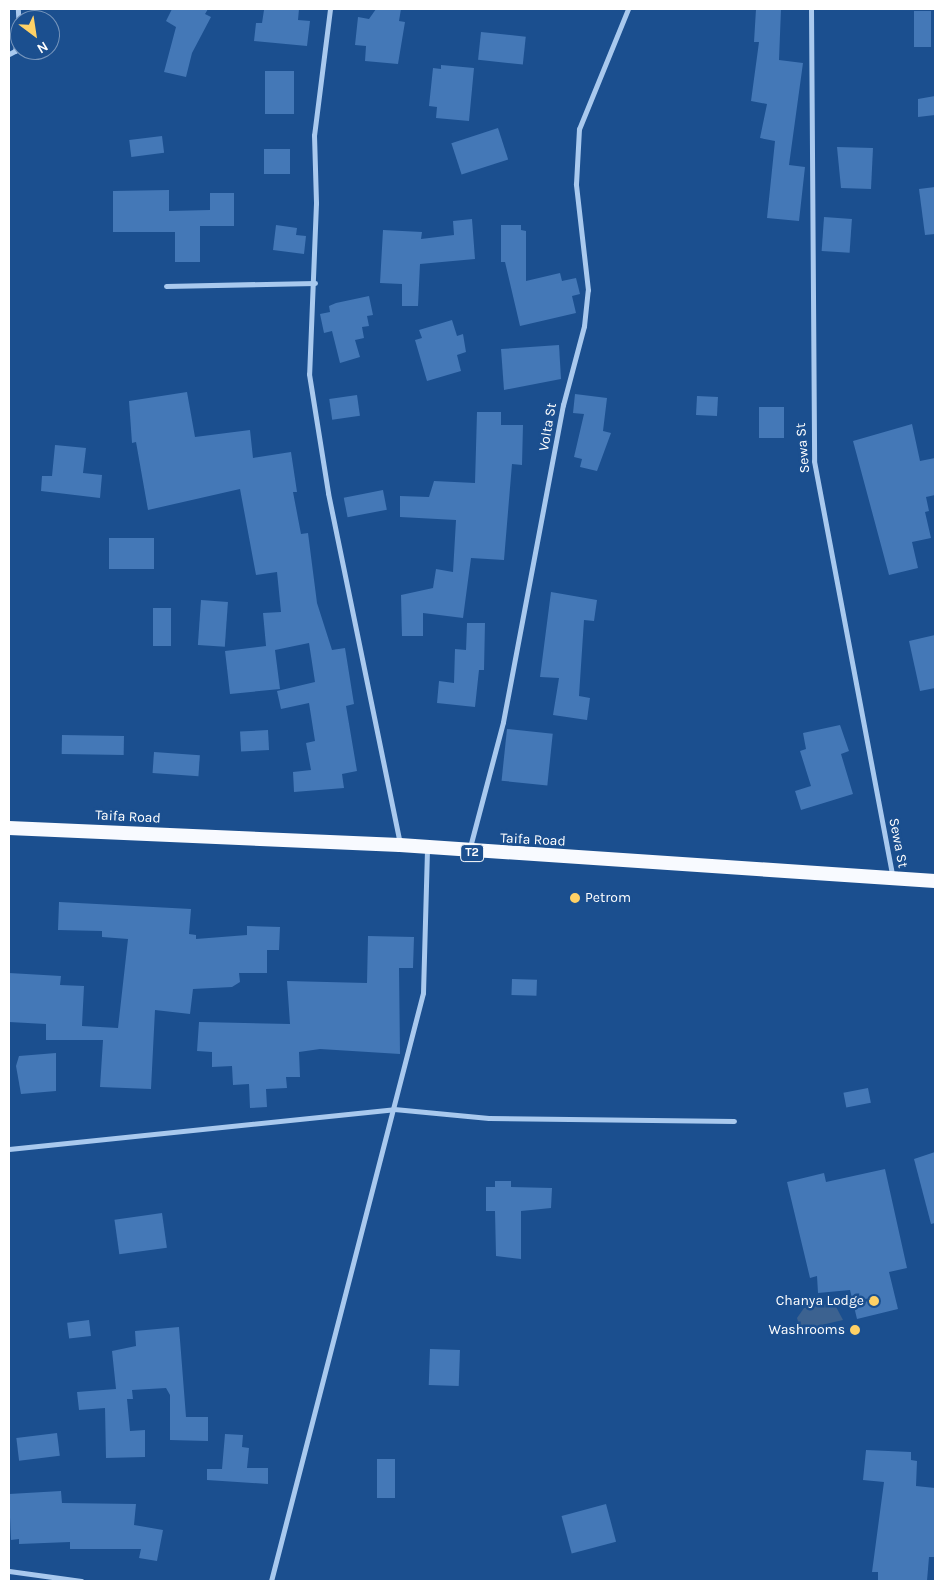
<!DOCTYPE html>
<style>
body{margin:0}
#map{position:relative;width:944px;height:1590px;overflow:hidden;background:#1b4f8f;font-family:Karla,sans-serif}
div>[style]{position:absolute}
.water>*{inset:0;background:#3c6290}
.building>*{inset:0;background:#4478b7;transform-origin:0 0}
.minor>*{height:5px;margin:-2.5px;padding:0 2.5px;transform-origin:2.5px;border-radius:2.5px;background:#a9c9ee}
.trunk>*{height:14px;margin:-7px;padding:0 7px;transform-origin:7px;border-radius:7px;background:#f8faff}
.dots>*{width:14px;height:14px;translate:-50% -50%;box-sizing:border-box;border:2px solid #1b4f8f;border-radius:50%}
span{translate:-50% -50%;white-space:nowrap;text-align:center;line-height:1.15;-webkit-text-stroke:5px #1b4f8f;paint-order:stroke}
.shield-label span{padding:1px 4px;background:#1b4f8f;border:1px solid;border-radius:4px;-webkit-text-stroke-width:0}
.shield-label{font-size:12px;color:#fff;font-weight:700}
.street-label{font-size:14px;color:#fff}
.poi-label{font-size:14px;color:#fff}
.left{translate:0 -50%;text-align:left}
.right{translate:-100% -50%;text-align:right}
.frame{position:absolute;inset:0;border:10px solid #fff;pointer-events:none}
.north{position:absolute;left:10px;top:10px;width:50px;height:50px;box-sizing:border-box;background:#1b4f8f;border:1px solid #7695bc;border-radius:50%;rotate:149deg;font-size:14px;font-weight:700;line-height:20px;text-align:center;color:#fff}
.north::after{content:'';display:block;margin:auto;width:18px;height:22px;background:#ffd166;clip-path:polygon(50% 0,100% 100%,50% 72%,0 100%)}
</style>
<div id="map">
<div class="water">
<div style="clip-path:polygon(834px 1303px,843px 1320px,804px 1329px,799px 1325px,797px 1318px,804px 1308px)"></div>
</div>
<div class="building">
<div style="clip-path:polygon(172px 9px,208px 9px,205px 14px,211px 17px,192px 53px,186px 77px,164px 72px,176px 27px,166px 21px)"></div>
<div style="clip-path:polygon(299px 9px,298px 20px,310px 21px,307px 46px,254px 41px,256px 23px,262px 23px,264px 10px)"></div>
<div style="clip-path:polygon(376px 9px,401px 9px,399px 21px,405px 22px,398px 64px,365px 61px,366px 46px,355px 45px,358px 17px,369px 19px)"></div>
<div style="clip-path:polygon(756px 9px,781px 9px,779px 60px,803px 63px,789px 165px,805px 167px,799px 221px,767px 218px,775px 141px,760px 138px,767px 104px,751px 101px,759px 42px,754px 42px)"></div>
<div style="left:914px;top:11px;width:17px;height:36px"></div>
<div style="left:481px;top:32px;width:45px;height:28px;rotate:6deg"></div>
<div style="clip-path:polygon(441px 65px,474px 68px,469px 121px,436px 118px,437px 107px,429px 106px,433px 68px,441px 69px)"></div>
<div style="left:265px;top:71px;width:29px;height:43px"></div>
<div style="clip-path:polygon(935px 96px,935px 115px,918px 117px,918px 99px)"></div>
<div style="left:498px;top:128px;width:33px;height:49px;rotate:72deg"></div>
<div style="left:162px;top:136px;width:17px;height:33px;rotate:83deg"></div>
<div style="clip-path:polygon(837px 147px,873px 148px,871px 189px,841px 188px)"></div>
<div style="left:264px;top:149px;width:26px;height:25px"></div>
<div style="clip-path:polygon(935px 187px,935px 234px,925px 235px,919px 189px)"></div>
<div style="clip-path:polygon(169px 190px,169px 211px,210px 210px,210px 193px,234px 193px,234px 226px,200px 226px,200px 262px,175px 262px,175px 232px,113px 232px,113px 191px)"></div>
<div style="left:824px;top:217px;width:28px;height:34px;rotate:4deg"></div>
<div style="clip-path:polygon(472px 219px,475px 259px,420px 264px,418px 306px,402px 306px,402px 284px,380px 283px,383px 230px,422px 232px,421px 239px,454px 235px,453px 221px)"></div>
<div style="clip-path:polygon(276px 225px,297px 228px,296px 235px,306px 236px,304px 254px,273px 250px)"></div>
<div style="clip-path:polygon(501px 225px,521px 225px,521px 230px,526px 231px,526px 281px,560px 273px,562px 281px,576px 278px,580px 294px,572px 296px,576px 313px,520px 326px,505px 262px,501px 262px)"></div>
<div style="clip-path:polygon(369px 296px,373px 315px,367px 316px,369px 326px,362px 327px,364px 338px,355px 340px,360px 357px,340px 363px,332px 331px,324px 333px,320px 314px,330px 312px,329px 306px,336px 303px)"></div>
<div style="clip-path:polygon(452px 320px,457px 336px,463px 334px,466px 352px,457px 355px,461px 371px,427px 381px,415px 340px,422px 338px,419px 330px)"></div>
<div style="clip-path:polygon(559px 345px,561px 379px,504px 390px,501px 349px)"></div>
<div style="clip-path:polygon(187px 392px,195px 437px,250px 430px,253px 458px,291px 452px,297px 492px,293px 492px,301px 534px,308px 533px,317px 603px,332px 650px,345px 648px,354px 704px,346px 706px,357px 771px,342px 774px,344px 788px,294px 792px,293px 772px,311px 770px,306px 743px,315px 741px,309px 703px,281px 709px,277px 691px,315px 682px,309px 643px,275px 650px,280px 689px,230px 694px,225px 651px,266px 646px,263px 613px,281px 612px,277px 572px,256px 575px,240px 489px,148px 510px,136px 442px,132px 443px,129px 401px)"></div>
<div style="clip-path:polygon(575px 394px,607px 398px,603px 431px,611px 433px,597px 471px,580px 467px,582px 459px,574px 457px,584px 414px,573px 413px)"></div>
<div style="left:357px;top:395px;width:21px;height:28px;rotate:82deg"></div>
<div style="left:697px;top:396px;width:21px;height:19px;rotate:3deg"></div>
<div style="left:759px;top:407px;width:25px;height:31px"></div>
<div style="clip-path:polygon(477px 412px,501px 412px,501px 425px,523px 425px,522px 465px,512px 464px,504px 560px,471px 558px,463px 618px,423px 613px,423px 636px,402px 636px,401px 595px,433px 588px,436px 569px,453px 572px,456px 520px,400px 517px,400px 496px,429px 497px,434px 481px,475px 483px)"></div>
<div style="clip-path:polygon(912px 424px,920px 461px,935px 458px,935px 495px,926px 497px,929px 511px,925px 512px,931px 538px,912px 542px,918px 568px,889px 575px,853px 441px)"></div>
<div style="clip-path:polygon(55px 445px,86px 448px,83px 473px,102px 475px,100px 498px,41px 491px,42px 476px,52px 476px)"></div>
<div style="left:383px;top:490px;width:20px;height:40px;rotate:79deg"></div>
<div style="left:154px;top:538px;width:31px;height:45px;rotate:90deg"></div>
<div style="clip-path:polygon(551px 592px,597px 600px,594px 621px,584px 620px,579px 696px,590px 698px,587px 720px,553px 715px,559px 678px,540px 677px)"></div>
<div style="left:201px;top:600px;width:27px;height:45px;rotate:4deg"></div>
<div style="left:153px;top:608px;width:18px;height:38px"></div>
<div style="clip-path:polygon(467px 623px,485px 623px,484px 670px,479px 670px,475px 707px,437px 703px,439px 681px,454px 683px,455px 649px,466px 650px)"></div>
<div style="clip-path:polygon(935px 635px,935px 688px,920px 691px,909px 641px)"></div>
<div style="clip-path:polygon(840px 725px,849px 751px,841px 754px,853px 794px,801px 810px,795px 791px,811px 786px,800px 751px,806px 749px,803px 733px)"></div>
<div style="left:507px;top:729px;width:46px;height:52px;rotate:6deg"></div>
<div style="left:268px;top:730px;width:20px;height:28px;rotate:87deg"></div>
<div style="left:62px;top:735px;width:62px;height:19px;rotate:1deg"></div>
<div style="left:154px;top:752px;width:46px;height:21px;rotate:4deg"></div>
<div style="clip-path:polygon(59px 902px,191px 909px,189px 934px,196px 935px,196px 939px,247px 935px,247px 926px,280px 927px,279px 950px,267px 950px,267px 973px,239px 973px,240px 982px,232px 987px,193px 989px,190px 1014px,155px 1010px,151px 1089px,100px 1087px,103px 1040px,46px 1040px,46px 1024px,9px 1022px,9px 973px,61px 976px,60px 985px,84px 986px,82px 1026px,118px 1028px,128px 939px,102px 937px,102px 931px,58px 930px)"></div>
<div style="clip-path:polygon(368px 936px,414px 937px,413px 968px,399px 968px,400px 1054px,320px 1049px,299px 1052px,300px 1077px,286px 1077px,287px 1088px,266px 1089px,267px 1107px,250px 1108px,249px 1084px,233px 1085px,232px 1066px,212px 1067px,212px 1052px,197px 1051px,199px 1022px,290px 1024px,287px 981px,367px 983px)"></div>
<div style="left:512px;top:979px;width:25px;height:16px;rotate:2deg"></div>
<div style="clip-path:polygon(56px 1053px,56px 1091px,21px 1094px,16px 1066px,19px 1056px)"></div>
<div style="left:868px;top:1088px;width:15px;height:25px;rotate:79deg"></div>
<div style="clip-path:polygon(935px 1152px,935px 1223px,931px 1224px,914px 1159px)"></div>
<div style="clip-path:polygon(885px 1169px,907px 1268px,889px 1272px,898px 1309px,857px 1319px,850px 1290px,818px 1293px,817px 1276px,810px 1278px,787px 1182px,824px 1173px,826px 1182px)"></div>
<div style="clip-path:polygon(495px 1181px,511px 1181px,511px 1187px,552px 1188px,551px 1208px,521px 1211px,521px 1259px,496px 1256px,495px 1211px,486px 1211px,486px 1187px,495px 1187px)"></div>
<div style="left:162px;top:1213px;width:35px;height:48px;rotate:82deg"></div>
<div style="left:89px;top:1320px;width:16px;height:22px;rotate:83deg"></div>
<div style="clip-path:polygon(179px 1327px,186px 1417px,208px 1417px,208px 1441px,170px 1440px,170px 1395px,166px 1388px,132px 1390px,133px 1399px,127px 1399px,130px 1431px,145px 1430px,145px 1457px,106px 1458px,105px 1408px,79px 1410px,77px 1392px,116px 1389px,112px 1351px,136px 1346px,135px 1331px)"></div>
<div style="left:430px;top:1349px;width:30px;height:36px;rotate:2deg"></div>
<div style="left:57px;top:1433px;width:23px;height:41px;rotate:83deg"></div>
<div style="clip-path:polygon(225px 1434px,243px 1435px,242px 1447px,249px 1448px,247px 1468px,268px 1468px,268px 1484px,207px 1480px,207px 1469px,222px 1469px)"></div>
<div style="clip-path:polygon(866px 1450px,911px 1452px,911px 1460px,917px 1461px,916px 1486px,935px 1488px,935px 1557px,929px 1557px,927px 1581px,878px 1580px,878px 1572px,872px 1572px,884px 1482px,863px 1480px)"></div>
<div style="left:377px;top:1459px;width:18px;height:39px"></div>
<div style="clip-path:polygon(61px 1491px,62px 1503px,136px 1504px,134px 1525px,163px 1530px,157px 1561px,139px 1558px,141px 1549px,70px 1549px,70px 1542px,19px 1544px,19px 1539px,11px 1540px,9px 1494px)"></div>
<div style="left:606px;top:1504px;width:39px;height:46px;rotate:75deg"></div>
</div>
<div class="minor">
<div style="left:330px;top:9px;width:127px;rotate:97.2deg"></div>
<div style="left:314px;top:135px;width:68px;rotate:88.3deg"></div>
<div style="left:316px;top:203px;width:171px;rotate:92.3deg"></div>
<div style="left:309px;top:374px;width:121px;rotate:80.9deg"></div>
<div style="left:328px;top:493px;width:357px;rotate:78.4deg"></div>
<div style="left:811px;top:9px;width:452px;rotate:89.6deg"></div>
<div style="left:814px;top:461px;width:424px;rotate:79.3deg"></div>
<div style="left:9px;top:54px;width:7px;rotate:-27deg"></div>
<div style="left:15px;top:51px;width:20px;rotate:-79deg"></div>
<div style="left:19px;top:31px;width:22px;rotate:-93deg"></div>
<div style="left:166px;top:286px;width:149px;rotate:-1.2deg"></div>
<div style="left:470px;top:847px;width:129px;rotate:-75.2deg"></div>
<div style="left:503px;top:722px;width:323px;rotate:-79.3deg"></div>
<div style="left:563px;top:405px;width:82px;rotate:-75.1deg"></div>
<div style="left:584px;top:326px;width:36px;rotate:-84deg"></div>
<div style="left:588px;top:290px;width:107px;rotate:-96.5deg"></div>
<div style="left:576px;top:184px;width:55px;rotate:-86.9deg"></div>
<div style="left:579px;top:129px;width:130px;rotate:-67.8deg"></div>
<div style="left:9px;top:1149px;width:387px;rotate:-5.9deg"></div>
<div style="left:394px;top:1109px;width:95px;rotate:5.4deg"></div>
<div style="left:489px;top:1118px;width:245px;rotate:0.7deg"></div>
<div style="left:9px;top:1571px;width:73px;rotate:7.9deg"></div>
<div style="left:271px;top:1581px;width:607px;rotate:-75.51deg"></div>
<div style="left:423px;top:993px;width:143px;rotate:-88.4deg"></div>
</div>
<div class="trunk">
<div style="left:9px;top:828px;width:391px;rotate:2.5deg"></div>
<div style="left:400px;top:845px;width:536px;rotate:3.85deg"></div>
</div>
<div class="dots">
<div style="left:575px;top:898px;background:#ffd166"></div>
<div style="left:874px;top:1301px;background:#ffd166"></div>
<div style="left:855px;top:1330px;background:#ffd166"></div>
</div>
<div class="shield-label">
<span style="left:472px;top:853px">T2</span>
</div>
<div class="street-label">
<span style="left:548px;top:427px;rotate:-80deg">Volta St</span>
<span style="left:803px;top:448px;rotate:-95deg">Sewa St</span>
<span style="left:128px;top:817px;rotate:3deg">Taifa Road</span>
<span style="left:533px;top:840px;rotate:3deg">Taifa Road</span>
<span style="left:898px;top:843px;rotate:79deg">Sewa St</span>
</div>
<div class="poi-label">
<span class="left" style="left:585px;top:898px">Petrom</span>
<span class="right" style="left:864px;top:1301px">Chanya Lodge</span>
<span class="right" style="left:845px;top:1330px">Washrooms</span>
</div>
<div class="frame"></div>
<div class="north">N</div>
</div>
